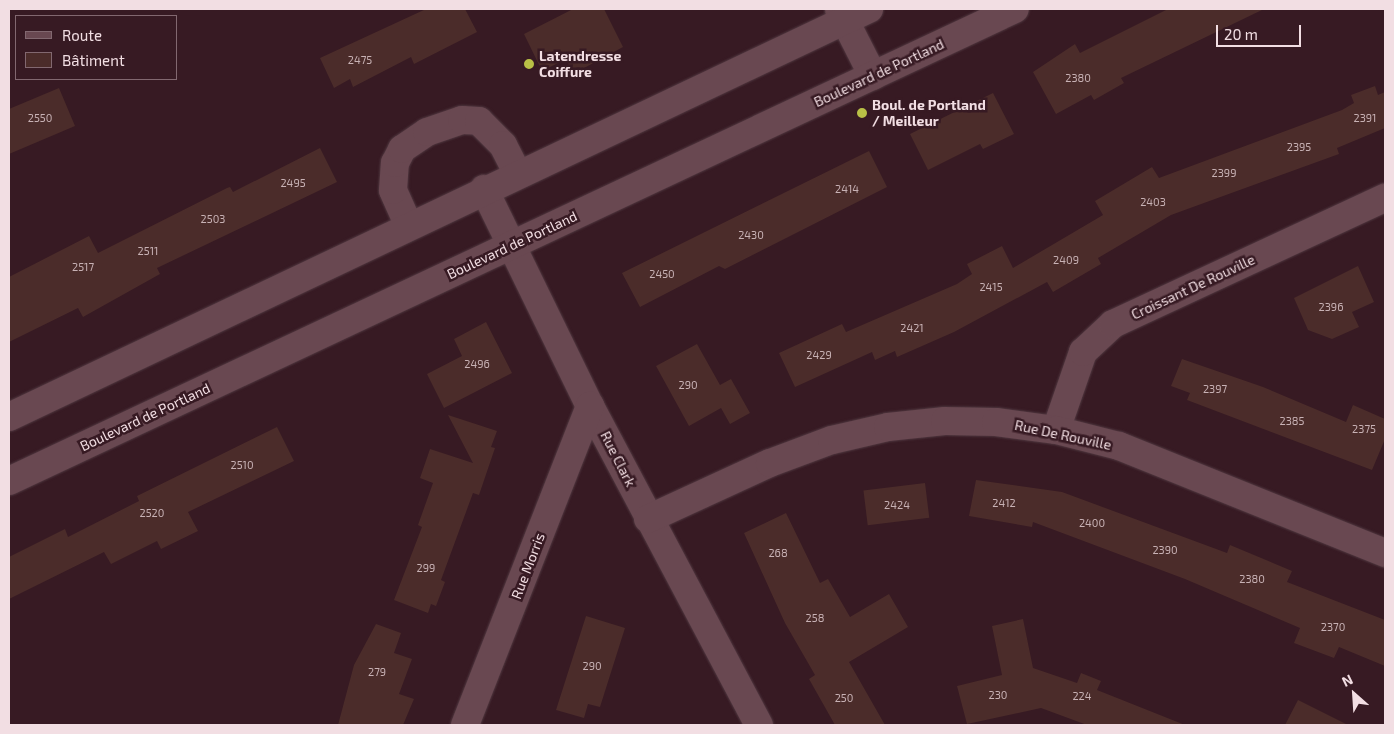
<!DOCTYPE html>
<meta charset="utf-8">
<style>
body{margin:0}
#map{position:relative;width:1394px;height:734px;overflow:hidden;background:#371a23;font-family:"Exo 2",sans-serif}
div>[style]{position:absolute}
.building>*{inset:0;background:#4b2c2a;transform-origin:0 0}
.roads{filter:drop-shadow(0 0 1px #503840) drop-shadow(0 0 1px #503840)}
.street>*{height:28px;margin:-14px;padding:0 14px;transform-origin:14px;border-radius:14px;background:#694851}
.secondary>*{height:28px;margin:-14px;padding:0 14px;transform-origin:14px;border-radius:14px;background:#694851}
.dots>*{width:14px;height:14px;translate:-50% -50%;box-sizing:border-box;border:2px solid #371a23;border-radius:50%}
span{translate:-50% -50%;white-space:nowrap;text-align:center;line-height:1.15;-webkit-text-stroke:5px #371a23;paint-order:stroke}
.number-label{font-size:11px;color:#c8b2b5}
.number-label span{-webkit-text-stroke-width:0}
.poi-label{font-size:14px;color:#f2dee3;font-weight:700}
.left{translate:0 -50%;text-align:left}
.street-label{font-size:14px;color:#f2dee3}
.frame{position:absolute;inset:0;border:10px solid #f2dee3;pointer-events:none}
.legend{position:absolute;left:15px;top:15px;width:162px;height:65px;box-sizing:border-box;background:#371a23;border:1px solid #826870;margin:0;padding:6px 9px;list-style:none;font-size:15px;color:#f2dee3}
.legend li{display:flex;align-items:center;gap:10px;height:25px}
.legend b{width:25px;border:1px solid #826870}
.north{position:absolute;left:1329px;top:669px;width:50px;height:50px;-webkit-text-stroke:4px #371a23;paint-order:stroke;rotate:334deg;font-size:14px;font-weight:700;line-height:20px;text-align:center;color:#f2dee3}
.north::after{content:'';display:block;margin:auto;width:18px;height:22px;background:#f2dee3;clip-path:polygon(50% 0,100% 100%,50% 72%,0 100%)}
.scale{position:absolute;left:1216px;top:25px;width:85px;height:22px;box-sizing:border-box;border:2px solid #f2dee3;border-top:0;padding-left:6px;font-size:15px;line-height:18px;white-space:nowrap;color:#f2dee3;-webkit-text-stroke:4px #371a23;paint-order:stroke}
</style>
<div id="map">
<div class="building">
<div style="clip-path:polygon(426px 9px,465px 9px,477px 32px,414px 64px,411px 57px,353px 87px,350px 79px,334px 88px,320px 58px)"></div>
<div style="clip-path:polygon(573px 9px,604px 9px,623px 47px,573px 74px,566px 59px,542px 71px,524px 34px)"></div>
<div style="clip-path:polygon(1168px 9px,1264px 9px,1121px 78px,1124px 83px,1094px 100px,1091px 95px,1056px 114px,1033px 72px,1075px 44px,1080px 53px)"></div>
<div style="clip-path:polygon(1375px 86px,1378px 95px,1385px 92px,1385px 128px,1337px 148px,1339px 154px,1171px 215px,1098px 258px,1101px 264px,1053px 292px,1047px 282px,954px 332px,897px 357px,895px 351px,875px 360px,872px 352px,795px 387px,779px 353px,842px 324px,846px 332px,957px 284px,972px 274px,967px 264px,1002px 246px,1013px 268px,1103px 215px,1095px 201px,1152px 167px,1159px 178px,1342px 110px,1354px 103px,1351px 95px)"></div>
<div style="clip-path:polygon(59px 88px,75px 126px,9px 154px,9px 109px)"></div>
<div style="clip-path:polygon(993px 93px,1014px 134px,983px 149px,980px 144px,928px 170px,910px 134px)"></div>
<div style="clip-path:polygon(320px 148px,337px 182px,157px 268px,160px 274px,83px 317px,78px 308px,9px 342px,9px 277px,89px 236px,98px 253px,227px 188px,230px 187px,233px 192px)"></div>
<div style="clip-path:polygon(869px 151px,887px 187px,725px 269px,719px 266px,640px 307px,622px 273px)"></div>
<div style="clip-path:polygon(1358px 266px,1374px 302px,1352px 312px,1359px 327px,1332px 339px,1308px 330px,1294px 298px)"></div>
<div style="clip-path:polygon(486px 322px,512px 373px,444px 408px,427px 374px,462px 356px,454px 339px)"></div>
<div style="clip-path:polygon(697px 344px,720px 385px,731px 379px,750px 413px,730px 424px,721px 408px,689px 426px,656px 366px)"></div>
<div style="clip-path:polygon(1182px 359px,1263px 387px,1346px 422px,1353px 405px,1385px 419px,1385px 439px,1372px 470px,1187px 400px,1190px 393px,1171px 386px)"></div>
<div style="clip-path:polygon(448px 415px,497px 431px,491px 447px,495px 448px,479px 495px,473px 493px,441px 580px,445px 582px,436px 606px,431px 604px,428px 613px,394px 600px,422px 527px,418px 525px,433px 483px,420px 478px,430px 449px,473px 463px)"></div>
<div style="clip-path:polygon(277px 427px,294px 461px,188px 512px,198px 531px,161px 549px,157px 541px,111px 564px,104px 552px,9px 599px,9px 557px,65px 529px,68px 537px,139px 501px,137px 496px)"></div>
<div style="clip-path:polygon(976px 480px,1062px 492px,1227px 553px,1230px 545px,1292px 571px,1287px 582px,1385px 620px,1385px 666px,1339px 647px,1334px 658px,1294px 643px,1300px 628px,1185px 579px,1033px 522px,1032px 527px,969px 516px)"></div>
<div style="left:925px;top:483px;width:35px;height:62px;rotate:83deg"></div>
<div style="clip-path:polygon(786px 513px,820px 583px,828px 579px,850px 617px,889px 594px,908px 627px,849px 662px,885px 725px,835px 725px,809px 679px,815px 675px,785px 623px,744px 533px)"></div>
<div style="clip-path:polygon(586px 616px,625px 628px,600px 707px,588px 704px,584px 718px,556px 710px)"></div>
<div style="clip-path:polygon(1023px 619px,1033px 668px,1077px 683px,1081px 673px,1101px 681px,1097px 690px,1185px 725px,1087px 725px,1041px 708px,967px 724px,957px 686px,1002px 675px,992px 626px)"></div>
<div style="clip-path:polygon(376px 624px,401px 633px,394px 653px,412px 659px,399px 694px,414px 699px,403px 725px,338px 725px,354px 665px)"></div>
<div style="clip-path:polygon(1298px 700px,1348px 725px,1285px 725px)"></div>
</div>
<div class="roads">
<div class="street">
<div style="left:839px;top:9px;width:75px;rotate:63.1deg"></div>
<div style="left:484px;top:189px;width:242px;rotate:64deg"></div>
<div style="left:590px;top:406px;width:361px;rotate:62.1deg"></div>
<div style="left:408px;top:224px;width:37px;rotate:-114deg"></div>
<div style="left:393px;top:190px;width:27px;rotate:-86deg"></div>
<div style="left:395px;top:163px;width:16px;rotate:-63deg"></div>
<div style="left:402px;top:149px;width:30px;rotate:-34deg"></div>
<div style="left:427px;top:132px;width:37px;rotate:-19deg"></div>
<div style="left:462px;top:120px;width:17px;rotate:3deg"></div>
<div style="left:479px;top:121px;width:34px;rotate:45deg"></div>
<div style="left:503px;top:145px;width:31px;rotate:63deg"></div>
<div style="left:1056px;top:430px;width:83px;rotate:-70.9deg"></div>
<div style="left:1083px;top:352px;width:41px;rotate:-43deg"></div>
<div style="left:1113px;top:324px;width:300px;rotate:-24.9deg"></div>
<div style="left:648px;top:519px;width:134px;rotate:-24.7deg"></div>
<div style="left:770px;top:463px;width:66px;rotate:-20.4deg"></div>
<div style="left:832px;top:440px;width:57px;rotate:-13.1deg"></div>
<div style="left:888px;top:427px;width:57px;rotate:-6deg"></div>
<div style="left:945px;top:421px;width:51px;rotate:1.1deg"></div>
<div style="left:996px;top:422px;width:61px;rotate:7.6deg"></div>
<div style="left:1056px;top:430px;width:65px;rotate:14.3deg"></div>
<div style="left:1119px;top:446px;width:287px;rotate:21.9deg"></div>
<div style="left:465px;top:725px;width:343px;rotate:-68.6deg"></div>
</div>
<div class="secondary">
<div style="left:9px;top:417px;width:952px;rotate:-25.38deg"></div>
<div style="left:9px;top:481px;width:1111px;rotate:-25.14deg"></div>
</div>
</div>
<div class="dots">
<div style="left:529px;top:64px;background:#b9c046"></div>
<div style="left:862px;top:113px;background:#b9c046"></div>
</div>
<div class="number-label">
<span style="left:360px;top:60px">2475</span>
<span style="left:1078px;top:78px">2380</span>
<span style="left:40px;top:118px">2550</span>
<span style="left:1365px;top:118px">2391</span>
<span style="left:1299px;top:147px">2395</span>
<span style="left:1224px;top:173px">2399</span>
<span style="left:293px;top:183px">2495</span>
<span style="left:847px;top:189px">2414</span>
<span style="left:1153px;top:202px">2403</span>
<span style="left:213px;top:219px">2503</span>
<span style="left:751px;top:235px">2430</span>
<span style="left:148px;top:251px">2511</span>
<span style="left:1066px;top:260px">2409</span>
<span style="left:83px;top:267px">2517</span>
<span style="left:662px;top:274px">2450</span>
<span style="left:991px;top:287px">2415</span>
<span style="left:1331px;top:307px">2396</span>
<span style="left:912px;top:328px">2421</span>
<span style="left:819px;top:355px">2429</span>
<span style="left:477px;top:364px">2496</span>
<span style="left:688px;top:385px">290</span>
<span style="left:1215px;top:389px">2397</span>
<span style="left:1292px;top:421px">2385</span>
<span style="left:1364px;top:429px">2375</span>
<span style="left:242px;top:465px">2510</span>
<span style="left:1004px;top:503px">2412</span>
<span style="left:897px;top:505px">2424</span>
<span style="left:152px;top:513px">2520</span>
<span style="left:1092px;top:523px">2400</span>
<span style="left:1165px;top:550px">2390</span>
<span style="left:778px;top:553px">268</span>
<span style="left:426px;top:568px">299</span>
<span style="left:1252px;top:579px">2380</span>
<span style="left:815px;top:618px">258</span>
<span style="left:1333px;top:627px">2370</span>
<span style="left:592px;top:666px">290</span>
<span style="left:377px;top:672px">279</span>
<span style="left:998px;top:695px">230</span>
<span style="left:1082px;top:696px">224</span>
<span style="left:844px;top:698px">250</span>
</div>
<div class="poi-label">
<span class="left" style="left:539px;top:64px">Latendresse<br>Coiffure</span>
<span class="left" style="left:872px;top:113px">Boul. de Portland<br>/ Meilleur</span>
</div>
<div class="street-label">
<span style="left:879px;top:73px;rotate:-25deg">Boulevard de Portland</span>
<span style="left:512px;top:245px;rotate:-25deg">Boulevard de Portland</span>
<span style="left:1193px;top:287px;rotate:-25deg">Croissant De Rouville</span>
<span style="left:145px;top:417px;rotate:-25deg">Boulevard de Portland</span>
<span style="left:1063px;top:435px;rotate:12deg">Rue De Rouville</span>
<span style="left:618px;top:459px;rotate:63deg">Rue Clark</span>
<span style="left:528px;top:566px;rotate:-69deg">Rue Morris</span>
</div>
<div class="frame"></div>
<ul class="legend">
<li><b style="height:6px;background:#694851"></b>Route</li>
<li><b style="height:14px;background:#4b2c2a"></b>Bâtiment</li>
</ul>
<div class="north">N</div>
<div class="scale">20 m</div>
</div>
